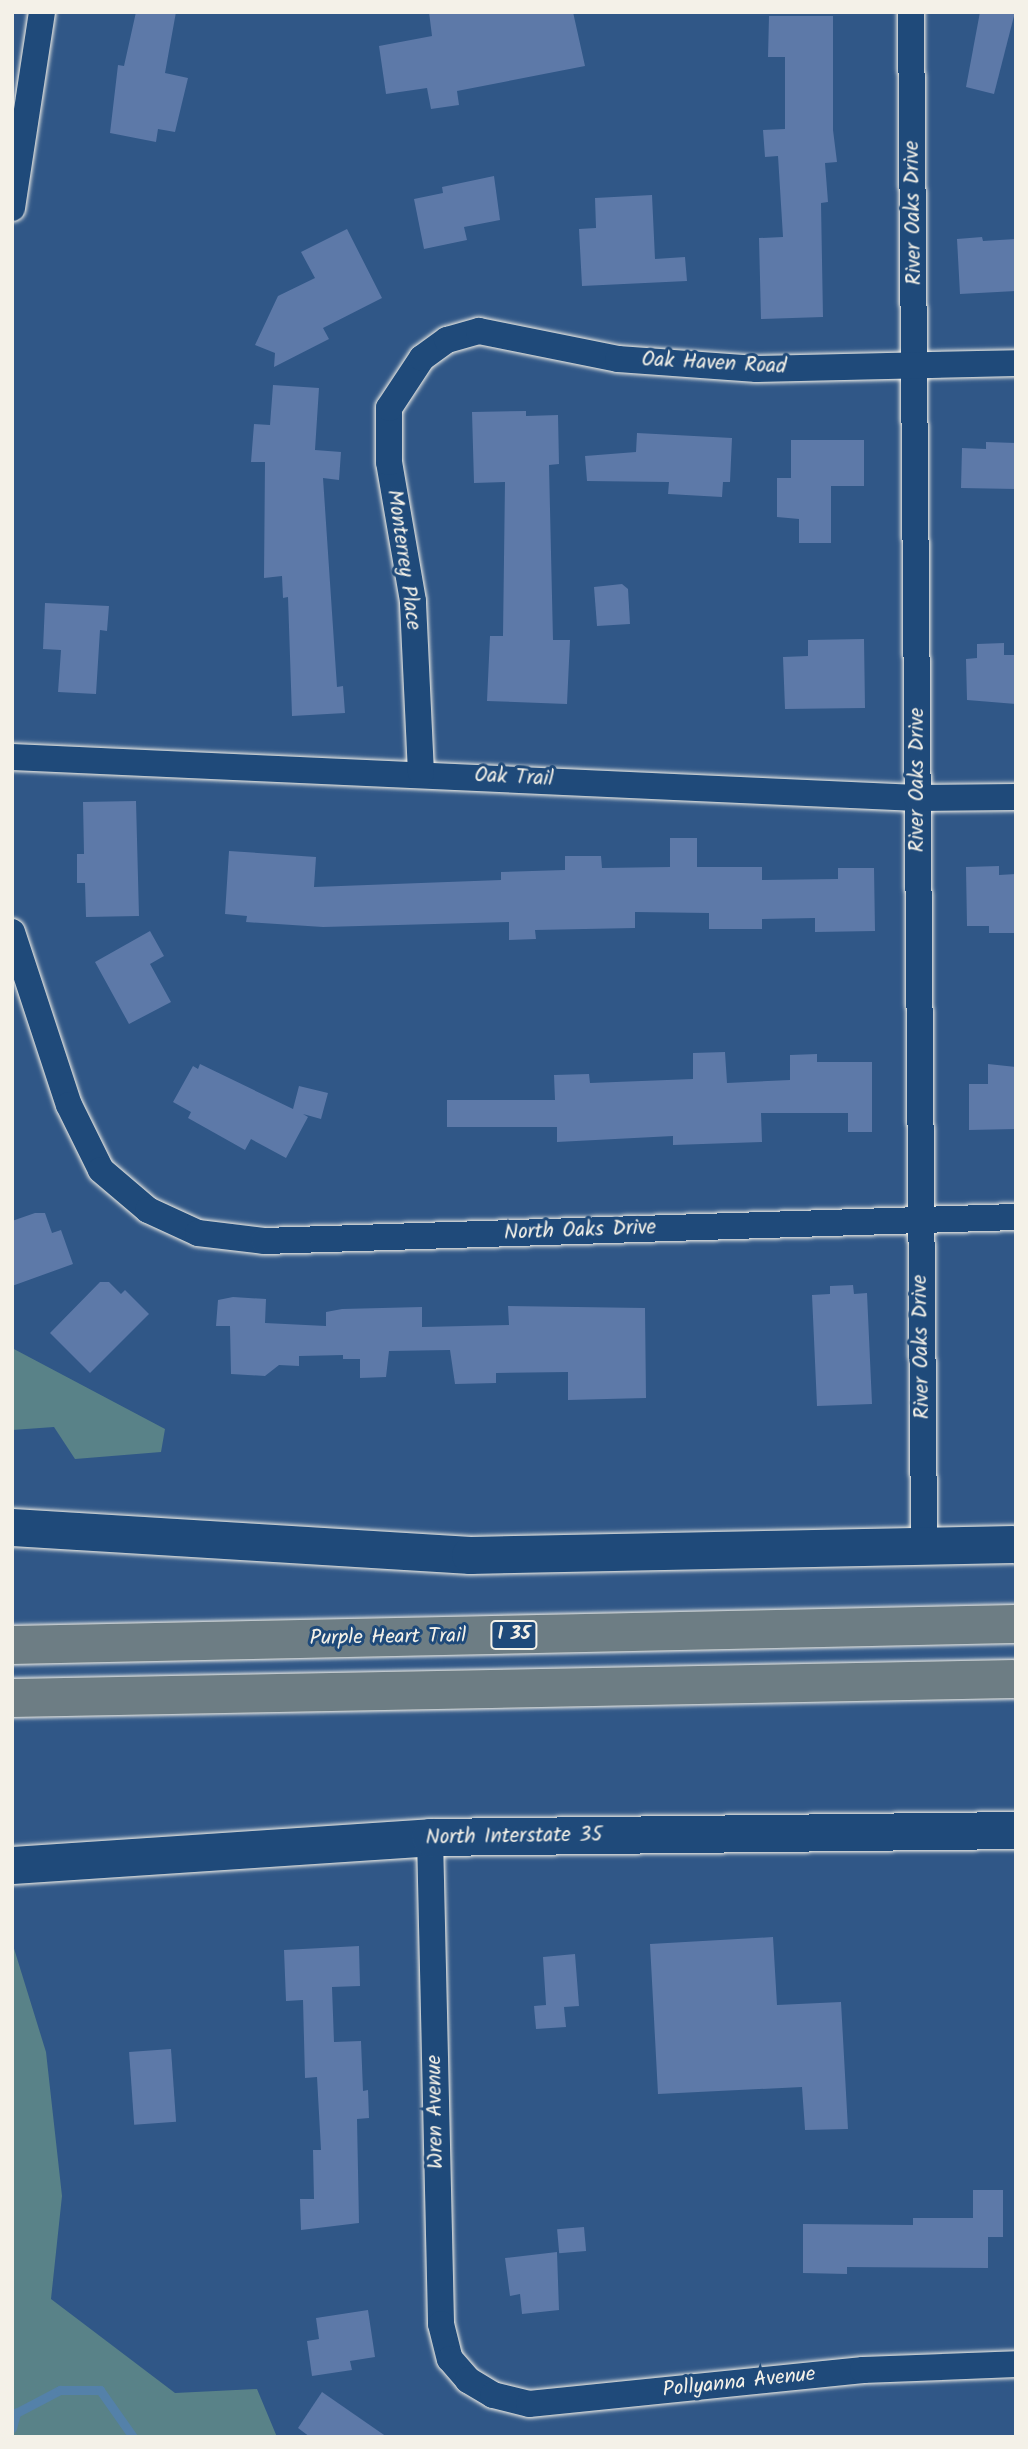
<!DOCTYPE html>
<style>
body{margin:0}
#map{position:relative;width:1028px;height:2449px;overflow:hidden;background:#305787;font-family:Kalam,sans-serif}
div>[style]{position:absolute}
.green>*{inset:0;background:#598288}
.stream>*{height:9px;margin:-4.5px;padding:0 4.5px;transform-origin:4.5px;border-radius:4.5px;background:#5481a9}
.building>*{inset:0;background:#5d79a8;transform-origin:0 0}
.roads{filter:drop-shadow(0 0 2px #f4f1e8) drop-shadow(0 0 2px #f4f1e8)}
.street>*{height:26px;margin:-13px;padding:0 13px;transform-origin:13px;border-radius:13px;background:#1f4a7a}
.secondary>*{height:37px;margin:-18.5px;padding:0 18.5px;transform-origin:18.5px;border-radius:18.5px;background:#1f4a7a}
.highway>*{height:38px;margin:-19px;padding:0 19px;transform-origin:19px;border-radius:19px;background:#6d7d84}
span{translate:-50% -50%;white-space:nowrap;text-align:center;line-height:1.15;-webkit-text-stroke:6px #1f4a7a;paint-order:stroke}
.shield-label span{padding:2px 5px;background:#1f4a7a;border:2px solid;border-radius:5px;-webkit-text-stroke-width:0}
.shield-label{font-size:19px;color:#f4f1e8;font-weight:700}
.street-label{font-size:21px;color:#f4f1e8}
.frame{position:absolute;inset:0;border:14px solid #f4f1e8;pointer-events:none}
</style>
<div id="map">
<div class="green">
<div style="clip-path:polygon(12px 1348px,165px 1429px,161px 1452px,75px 1459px,54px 1427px,12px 1430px)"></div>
<div style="clip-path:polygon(12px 1942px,46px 2052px,62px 2196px,51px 2299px,175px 2393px,257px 2389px,277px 2437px,12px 2437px)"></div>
</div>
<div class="stream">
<div style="left:12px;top:2428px;width:16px;rotate:-75deg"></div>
<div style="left:16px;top:2413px;width:50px;rotate:-27.6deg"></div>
<div style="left:60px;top:2390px;width:40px"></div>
<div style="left:100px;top:2390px;width:57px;rotate:54.9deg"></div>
</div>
<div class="building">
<div style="clip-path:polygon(136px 12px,176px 12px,165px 73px,188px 78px,175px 132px,158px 129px,156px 142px,110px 133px,118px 65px,124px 66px)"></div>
<div style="clip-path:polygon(429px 12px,573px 12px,585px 66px,457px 91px,459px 105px,431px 109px,427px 88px,386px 94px,379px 46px,432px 36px)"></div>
<div style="clip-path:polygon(980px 12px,1015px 12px,994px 94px,966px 87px)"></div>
<div style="clip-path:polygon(769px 16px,833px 16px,833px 130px,837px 162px,825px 163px,828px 202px,821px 203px,823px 317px,761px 319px,759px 238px,783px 237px,778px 156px,765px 157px,763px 130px,785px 129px,785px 57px,768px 57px)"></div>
<div style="clip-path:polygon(494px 176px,500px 220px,464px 227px,467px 240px,424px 249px,414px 199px,443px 193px,442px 187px)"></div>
<div style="clip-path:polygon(652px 195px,655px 259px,685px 257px,687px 281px,582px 286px,579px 229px,596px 228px,595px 198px)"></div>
<div style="clip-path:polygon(347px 229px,382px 298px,323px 328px,329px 339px,274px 367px,275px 353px,255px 345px,278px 296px,315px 278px,301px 252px)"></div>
<div style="clip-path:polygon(982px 237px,983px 241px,1016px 239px,1016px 291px,960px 294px,957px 239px)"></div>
<div style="clip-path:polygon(273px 385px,319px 388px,315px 450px,341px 452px,339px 480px,323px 478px,337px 687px,343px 686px,345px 713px,292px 716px,288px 597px,283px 598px,282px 576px,264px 578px,265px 462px,251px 462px,254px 424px,270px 425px)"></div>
<div style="clip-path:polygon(526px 411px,526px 416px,558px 415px,559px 464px,549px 465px,553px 640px,570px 640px,567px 704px,487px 701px,490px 636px,503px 636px,505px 482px,474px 483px,472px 412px)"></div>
<div style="clip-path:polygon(637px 433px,732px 438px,730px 482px,723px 482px,722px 497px,668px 494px,669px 482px,587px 481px,585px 456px,636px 452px)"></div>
<div style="clip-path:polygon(791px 440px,864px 440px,864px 486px,831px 486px,831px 543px,799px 543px,799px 519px,777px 517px,777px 478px,791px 478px)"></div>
<div style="clip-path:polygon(986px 442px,1016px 443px,1016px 489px,961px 488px,962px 448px,986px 449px)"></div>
<div style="clip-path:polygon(622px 584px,628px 589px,630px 624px,597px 626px,594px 587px)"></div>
<div style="clip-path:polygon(45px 603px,109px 606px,107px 631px,100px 630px,96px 694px,58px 692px,61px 650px,43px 649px)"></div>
<div style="clip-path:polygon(864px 639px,865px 708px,785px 709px,783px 657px,808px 656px,808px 640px)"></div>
<div style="clip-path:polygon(1004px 643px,1004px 655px,1016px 655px,1016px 704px,967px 700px,966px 659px,977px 658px,977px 644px)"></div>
<div style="clip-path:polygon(136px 801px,139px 916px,86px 917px,85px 883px,77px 883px,77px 854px,84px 854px,83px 802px)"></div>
<div style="clip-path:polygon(670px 838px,697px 838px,697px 867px,762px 867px,762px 880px,838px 879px,838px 868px,874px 868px,875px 931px,815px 932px,815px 918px,762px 919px,762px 929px,709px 929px,709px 913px,635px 912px,635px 928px,535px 930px,536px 939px,509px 940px,509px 922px,323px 927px,246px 922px,247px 916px,225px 914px,229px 851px,316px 857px,314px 887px,501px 880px,501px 872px,565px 870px,565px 856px,601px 856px,602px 868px,670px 867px)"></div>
<div style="clip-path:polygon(999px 866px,999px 875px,1016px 874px,1016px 933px,989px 933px,989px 926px,967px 926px,966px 867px)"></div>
<div style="clip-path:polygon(150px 931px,164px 956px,150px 964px,171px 1002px,129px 1024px,95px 962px)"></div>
<div style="clip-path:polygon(725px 1052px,727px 1083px,790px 1080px,790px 1055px,817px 1054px,817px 1062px,872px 1062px,872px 1132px,848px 1132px,848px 1113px,761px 1113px,762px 1142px,673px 1145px,673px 1136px,557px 1142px,557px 1127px,447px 1127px,447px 1100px,555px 1100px,554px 1075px,589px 1074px,590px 1083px,693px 1079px,693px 1053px)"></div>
<div style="clip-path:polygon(200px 1064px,293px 1109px,299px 1086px,328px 1093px,321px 1119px,303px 1114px,308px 1117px,286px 1158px,251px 1139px,245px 1150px,188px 1118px,191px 1112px,173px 1102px,193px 1066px,198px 1069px)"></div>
<div style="clip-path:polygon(988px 1064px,1016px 1067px,1016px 1129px,969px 1130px,969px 1084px,988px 1084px)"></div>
<div style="clip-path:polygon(35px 1213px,45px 1213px,52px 1233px,61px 1230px,73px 1264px,12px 1286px,12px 1221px)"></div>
<div style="clip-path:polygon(100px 1282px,109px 1282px,121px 1294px,125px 1290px,149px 1314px,90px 1373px,50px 1333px)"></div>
<div style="clip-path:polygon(853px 1285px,854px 1294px,867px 1293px,872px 1404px,817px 1406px,812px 1295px,830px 1294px,830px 1286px)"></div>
<div style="clip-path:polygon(233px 1297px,266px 1299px,265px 1323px,326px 1326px,326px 1312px,342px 1309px,422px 1307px,422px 1327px,509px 1325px,508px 1306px,645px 1308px,646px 1398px,568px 1400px,568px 1372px,496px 1373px,496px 1383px,455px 1384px,450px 1350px,389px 1351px,386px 1377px,360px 1378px,360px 1359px,343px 1359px,343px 1355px,299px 1356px,299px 1366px,279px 1365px,265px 1376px,231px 1374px,230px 1326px,216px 1326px,218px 1300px)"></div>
<div style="clip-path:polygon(773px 1937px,777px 2005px,841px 2002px,848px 2129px,805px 2130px,802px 2087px,658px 2094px,650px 1944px)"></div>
<div style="clip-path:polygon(359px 1946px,360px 1986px,332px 1987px,334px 2042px,361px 2041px,363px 2091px,368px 2090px,369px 2118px,357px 2119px,359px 2223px,301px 2230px,300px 2199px,314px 2199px,313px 2150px,321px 2150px,317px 2077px,305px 2078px,303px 2000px,286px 2001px,284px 1950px)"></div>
<div style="clip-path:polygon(575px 1954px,579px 2006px,564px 2007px,566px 2027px,536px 2029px,534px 2006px,546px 2005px,543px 1957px)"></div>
<div style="left:171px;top:2049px;width:73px;height:42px;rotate:86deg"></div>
<div style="clip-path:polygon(973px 2190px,1003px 2190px,1003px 2237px,988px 2237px,988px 2268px,847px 2267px,847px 2274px,803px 2273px,803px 2224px,913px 2225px,913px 2218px,973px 2218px)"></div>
<div style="left:584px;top:2227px;width:24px;height:27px;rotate:85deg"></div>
<div style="clip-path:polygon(557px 2252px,559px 2310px,522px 2314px,520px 2294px,510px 2296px,505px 2258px)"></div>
<div style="clip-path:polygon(368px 2310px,375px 2357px,350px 2361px,352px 2370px,312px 2376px,307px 2341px,319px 2339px,316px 2318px)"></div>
<div style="clip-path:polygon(322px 2392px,387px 2437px,310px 2437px,298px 2428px)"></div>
</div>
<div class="roads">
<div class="street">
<div style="left:911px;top:12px;width:1535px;rotate:89.51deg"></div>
<div style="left:12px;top:208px;width:198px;rotate:-81.3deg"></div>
<div style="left:12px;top:757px;width:906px;rotate:2.59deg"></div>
<div style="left:917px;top:798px;width:99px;rotate:-0.6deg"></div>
<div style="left:421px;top:773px;width:172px;rotate:-92.7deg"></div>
<div style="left:413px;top:601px;width:141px;rotate:-99.8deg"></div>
<div style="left:389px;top:462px;width:54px;rotate:-90deg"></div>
<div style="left:389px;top:408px;width:60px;rotate:-56.6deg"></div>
<div style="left:422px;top:358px;width:31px;rotate:-36deg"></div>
<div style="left:447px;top:340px;width:33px;rotate:-16deg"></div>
<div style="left:479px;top:331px;width:142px;rotate:11.4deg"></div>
<div style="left:618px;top:359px;width:139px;rotate:4.1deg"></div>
<div style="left:757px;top:369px;width:259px;rotate:-1.3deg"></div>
<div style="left:12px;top:932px;width:182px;rotate:71.8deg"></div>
<div style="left:69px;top:1105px;width:72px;rotate:63.8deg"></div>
<div style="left:101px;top:1170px;width:62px;rotate:40.4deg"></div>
<div style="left:148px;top:1210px;width:55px;rotate:24.7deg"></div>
<div style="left:198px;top:1233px;width:66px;rotate:6.9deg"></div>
<div style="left:264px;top:1241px;width:752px;rotate:-1.83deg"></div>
<div style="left:430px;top:1837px;width:487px;rotate:88.7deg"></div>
<div style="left:441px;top:2324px;width:36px;rotate:76deg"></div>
<div style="left:450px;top:2359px;width:28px;rotate:49deg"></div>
<div style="left:468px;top:2380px;width:29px;rotate:31deg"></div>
<div style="left:493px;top:2395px;width:37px;rotate:14deg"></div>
<div style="left:529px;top:2404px;width:336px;rotate:-5.8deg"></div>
<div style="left:863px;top:2370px;width:153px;rotate:-2.2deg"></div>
</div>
<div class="secondary">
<div style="left:12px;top:1527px;width:459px;rotate:3.5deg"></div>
<div style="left:470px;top:1555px;width:546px;rotate:-1.15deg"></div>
<div style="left:12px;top:1865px;width:419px;rotate:-3.8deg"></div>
<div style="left:430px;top:1837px;width:586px;rotate:-0.68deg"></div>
</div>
<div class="highway">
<div style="left:12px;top:1645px;width:1004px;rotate:-1.2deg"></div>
<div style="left:12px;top:1698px;width:1004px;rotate:-1.08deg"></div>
</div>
</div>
<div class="shield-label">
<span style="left:514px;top:1635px">I 35</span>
</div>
<div class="street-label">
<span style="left:914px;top:213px;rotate:-91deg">River Oaks Drive</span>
<span style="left:714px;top:364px;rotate:3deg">Oak Haven Road</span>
<span style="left:403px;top:560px;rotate:82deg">Monterrey Place</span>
<span style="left:514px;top:778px;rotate:3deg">Oak Trail</span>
<span style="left:918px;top:780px;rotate:-90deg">River Oaks Drive</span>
<span style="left:580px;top:1231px;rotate:-2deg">North Oaks Drive</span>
<span style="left:922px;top:1347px;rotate:-91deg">River Oaks Drive</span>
<span style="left:388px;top:1638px;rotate:-1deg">Purple Heart Trail</span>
<span style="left:514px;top:1837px;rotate:-1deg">North Interstate 35</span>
<span style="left:436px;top:2112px;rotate:-91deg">Wren Avenue</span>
<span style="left:739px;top:2383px;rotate:-6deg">Pollyanna Avenue</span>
</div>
<div class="frame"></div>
</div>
